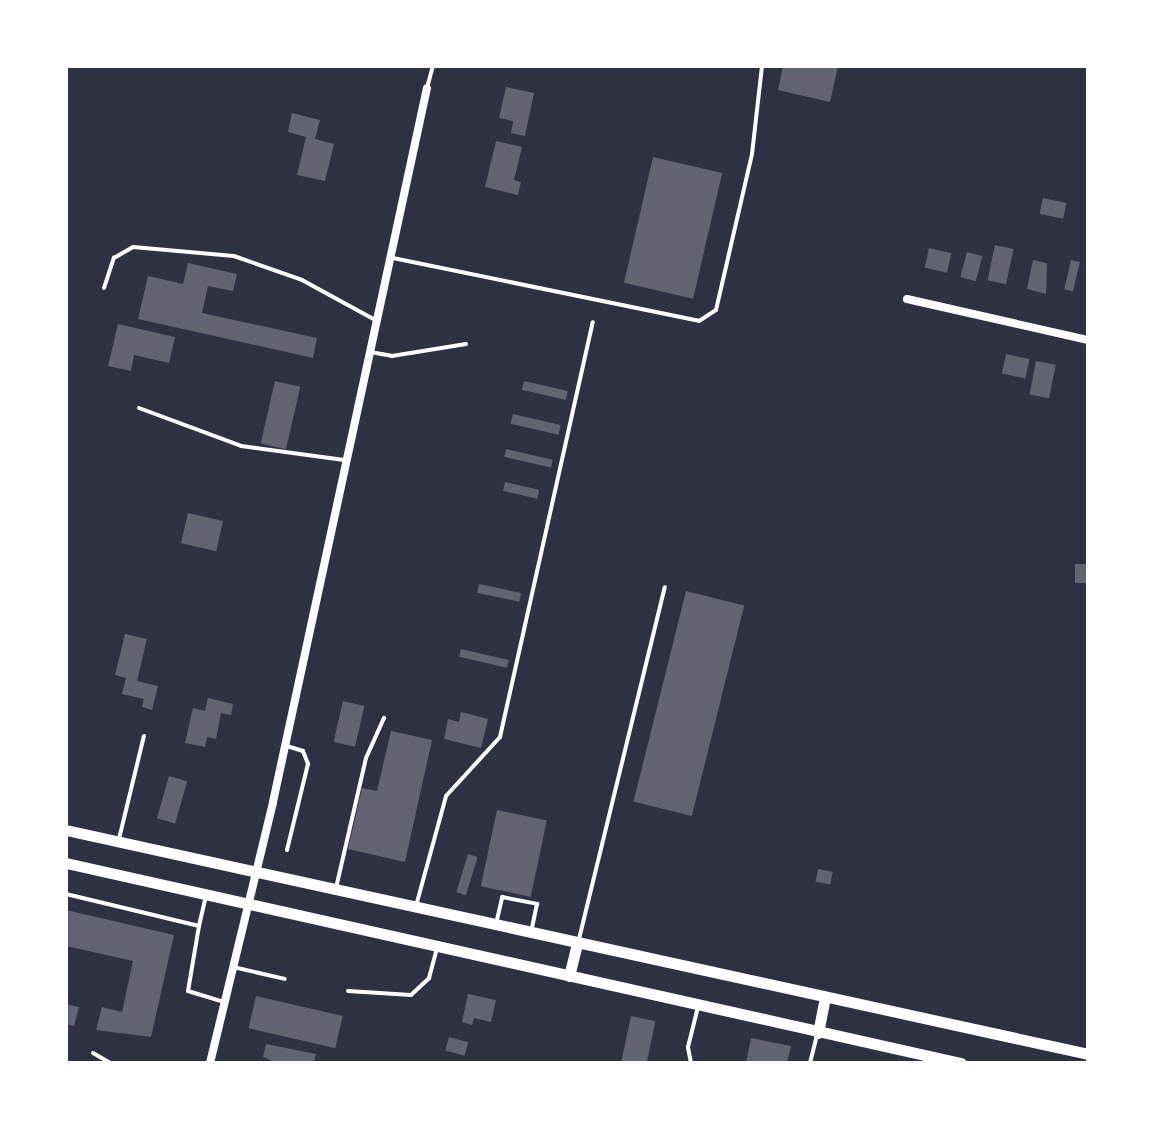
<!DOCTYPE html>
<style>
body{margin:0}
#map{position:relative;width:1154px;height:1129px;overflow:hidden;background:#2d3142;font-family:"IBM Plex Serif",serif}
div>[style]{position:absolute}
.building>*{inset:0;background:#626471;transform-origin:0 0}
.service>*{height:4px;margin:-2px;padding:0 2px;transform-origin:2px;border-radius:2px;background:#fff}
.minor>*{height:8px;margin:-4px;padding:0 4px;transform-origin:4px;border-radius:4px;background:#fff}
.secondary>*{height:11px;margin:-5.5px;padding:0 5.5px;transform-origin:5.5px;border-radius:5.5px;background:#fff}
span{translate:-50% -50%;white-space:nowrap;text-align:center;line-height:1.15;-webkit-text-stroke:6px #fff;paint-order:stroke}
.frame{position:absolute;inset:0;border:68px solid #fff;pointer-events:none}
</style>
<div id="map">
<div class="building">
<div style="clip-path:polygon(783px 66px,838px 66px,830px 102px,778px 90px)"></div>
<div style="clip-path:polygon(506px 87px,534px 93px,525px 136px,511px 133px,513px 121px,499px 118px)"></div>
<div style="clip-path:polygon(292px 113px,320px 120px,315px 139px,334px 144px,325px 181px,297px 175px,306px 137px,288px 132px)"></div>
<div style="clip-path:polygon(496px 141px,522px 147px,514px 180px,521px 182px,518px 195px,485px 187px)"></div>
<div style="left:653px;top:157px;width:71px;height:129px;rotate:13deg"></div>
<div style="left:1043px;top:198px;width:24px;height:16px;rotate:12deg"></div>
<div style="left:995px;top:245px;width:19px;height:36px;rotate:12deg"></div>
<div style="left:929px;top:248px;width:23px;height:20px;rotate:13deg"></div>
<div style="left:967px;top:252px;width:16px;height:26px;rotate:15deg"></div>
<div style="clip-path:polygon(1033px 260px,1047px 263px,1046px 294px,1027px 289px)"></div>
<div style="left:1071px;top:260px;width:9px;height:30px;rotate:13deg"></div>
<div style="clip-path:polygon(188px 263px,237px 274px,233px 291px,208px 286px,202px 313px,317px 338px,313px 358px,138px 319px,148px 276px,183px 284px)"></div>
<div style="clip-path:polygon(118px 324px,175px 337px,169px 363px,134px 355px,131px 371px,108px 366px)"></div>
<div style="left:1006px;top:354px;width:24px;height:20px;rotate:12deg"></div>
<div style="left:1036px;top:361px;width:20px;height:34px;rotate:11deg"></div>
<div style="left:275px;top:381px;width:26px;height:64px;rotate:13deg"></div>
<div style="left:524px;top:381px;width:45px;height:9px;rotate:13deg"></div>
<div style="left:513px;top:414px;width:49px;height:10px;rotate:13deg"></div>
<div style="left:506px;top:449px;width:48px;height:8px;rotate:13deg"></div>
<div style="left:505px;top:482px;width:35px;height:9px;rotate:13deg"></div>
<div style="left:188px;top:513px;width:36px;height:31px;rotate:13deg"></div>
<div style="left:1075px;top:564px;width:13px;height:19px"></div>
<div style="left:479px;top:584px;width:43px;height:9px;rotate:12deg"></div>
<div style="left:686px;top:591px;width:60px;height:217px;rotate:14deg"></div>
<div style="clip-path:polygon(125px 634px,147px 639px,137px 681px,158px 686px,152px 710px,142px 707px,144px 699px,122px 694px,126px 678px,115px 675px)"></div>
<div style="left:461px;top:649px;width:49px;height:8px;rotate:13deg"></div>
<div style="clip-path:polygon(208px 698px,233px 704px,231px 715px,221px 713px,216px 739px,207px 737px,205px 747px,185px 743px,193px 708px,205px 711px)"></div>
<div style="left:343px;top:701px;width:22px;height:42px;rotate:13deg"></div>
<div style="clip-path:polygon(461px 712px,488px 719px,481px 748px,444px 739px,448px 719px,459px 722px)"></div>
<div style="clip-path:polygon(391px 731px,432px 740px,405px 862px,348px 849px,362px 788px,377px 791px)"></div>
<div style="left:169px;top:776px;width:19px;height:44px;rotate:16deg"></div>
<div style="left:497px;top:810px;width:51px;height:78px;rotate:12deg"></div>
<div style="left:468px;top:854px;width:10px;height:40px;rotate:17deg"></div>
<div style="left:818px;top:869px;width:15px;height:13px;rotate:11deg"></div>
<div style="clip-path:polygon(66px 910px,174px 935px,151px 1037px,96px 1030px,102px 1007px,122px 1012px,133px 961px,66px 946px)"></div>
<div style="clip-path:polygon(468px 994px,496px 1000px,491px 1022px,474px 1018px,472px 1025px,462px 1022px)"></div>
<div style="left:256px;top:996px;width:89px;height:33px;rotate:13deg"></div>
<div style="clip-path:polygon(66px 1004px,79px 1007px,74px 1026px,66px 1024px)"></div>
<div style="left:631px;top:1016px;width:25px;height:48px;rotate:12deg"></div>
<div style="left:449px;top:1037px;width:20px;height:14px;rotate:15deg"></div>
<div style="clip-path:polygon(751px 1038px,791px 1046px,787px 1063px,746px 1063px)"></div>
<div style="clip-path:polygon(266px 1044px,316px 1054px,314px 1063px,277px 1063px,263px 1057px)"></div>
</div>
<div class="service">
<div style="left:427px;top:88px;width:23px;rotate:-75deg"></div>
<div style="left:393px;top:258px;width:312px;rotate:11.6deg"></div>
<div style="left:699px;top:321px;width:20px;rotate:-33deg"></div>
<div style="left:716px;top:310px;width:160px;rotate:-77deg"></div>
<div style="left:752px;top:154px;width:89px;rotate:-83.5deg"></div>
<div style="left:104px;top:288px;width:32px;rotate:-72deg"></div>
<div style="left:114px;top:258px;width:22px;rotate:-30deg"></div>
<div style="left:133px;top:247px;width:101px;rotate:5.1deg"></div>
<div style="left:234px;top:256px;width:72px;rotate:19.4deg"></div>
<div style="left:302px;top:280px;width:83px;rotate:28.7deg"></div>
<div style="left:370px;top:352px;width:22px;rotate:10deg"></div>
<div style="left:392px;top:356px;width:75px;rotate:-9.2deg"></div>
<div style="left:139px;top:408px;width:109px;rotate:20.4deg"></div>
<div style="left:241px;top:446px;width:104px;rotate:7.7deg"></div>
<div style="left:119px;top:839px;width:106px;rotate:-76.4deg"></div>
<div style="left:287px;top:850px;width:89px;rotate:-76.3deg"></div>
<div style="left:308px;top:764px;width:14px;rotate:-111deg"></div>
<div style="left:303px;top:751px;width:17px;rotate:-163deg"></div>
<div style="left:336px;top:888px;width:133px;rotate:-77deg"></div>
<div style="left:366px;top:758px;width:44px;rotate:-65.8deg"></div>
<div style="left:66px;top:894px;width:137px;rotate:13.5deg"></div>
<div style="left:199px;top:926px;width:66px;rotate:99.6deg"></div>
<div style="left:188px;top:991px;width:38px;rotate:17deg"></div>
<div style="left:416px;top:906px;width:114px;rotate:-74.7deg"></div>
<div style="left:446px;top:796px;width:80px;rotate:-47.5deg"></div>
<div style="left:500px;top:737px;width:425px;rotate:-77.4deg"></div>
<div style="left:496px;top:924px;width:28px;rotate:-77deg"></div>
<div style="left:502px;top:897px;width:36px;rotate:11deg"></div>
<div style="left:537px;top:904px;width:29px;rotate:102deg"></div>
<div style="left:199px;top:926px;width:32px;rotate:-77deg"></div>
<div style="left:579px;top:939px;width:362px;rotate:-76.3deg"></div>
<div style="left:233px;top:967px;width:53px;rotate:13deg"></div>
<div style="left:348px;top:991px;width:63px;rotate:3.6deg"></div>
<div style="left:411px;top:995px;width:25px;rotate:-43deg"></div>
<div style="left:429px;top:978px;width:31px;rotate:-75deg"></div>
<div style="left:93px;top:1053px;width:20px;rotate:30deg"></div>
<div style="left:691px;top:1063px;width:16px;rotate:-101deg"></div>
<div style="left:688px;top:1047px;width:41px;rotate:-76deg"></div>
<div style="left:810px;top:1063px;width:30px;rotate:-76deg"></div>
</div>
<div class="minor">
<div style="left:907px;top:299px;width:186px;rotate:12.8deg"></div>
<div style="left:210px;top:1063px;width:268px;rotate:-76.4deg"></div>
<div style="left:273px;top:802px;width:730px;rotate:-77.83deg"></div>
</div>
<div class="secondary">
<div style="left:66px;top:830px;width:1046px;rotate:12.36deg"></div>
<div style="left:66px;top:863px;width:917px;rotate:12.6deg"></div>
<div style="left:569px;top:976px;width:32px;rotate:-76deg"></div>
<div style="left:818px;top:1033px;width:37px;rotate:-79deg"></div>
</div>
<div class="frame"></div>
</div>
